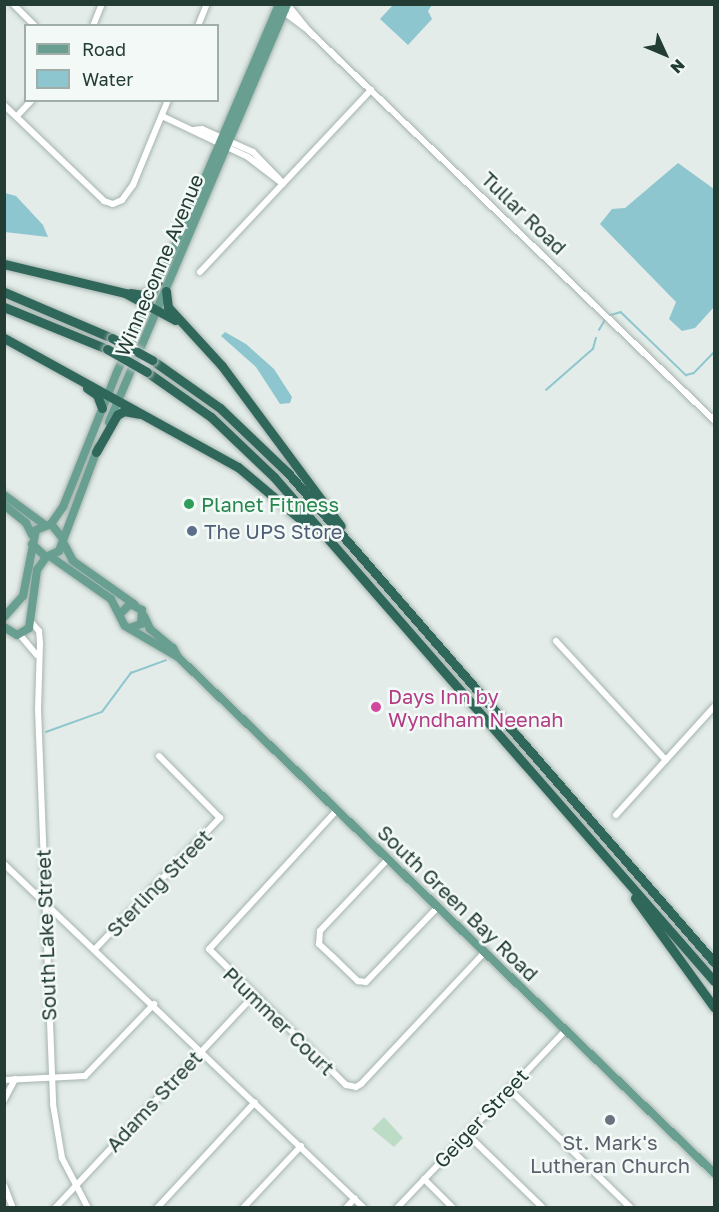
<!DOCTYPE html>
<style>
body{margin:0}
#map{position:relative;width:719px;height:1212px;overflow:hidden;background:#e3ece8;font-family:"Golos Text",sans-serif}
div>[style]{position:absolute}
.green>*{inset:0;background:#bddcc5}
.water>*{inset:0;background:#8dc6ce}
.stream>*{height:1.5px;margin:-0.75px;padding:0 0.75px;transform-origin:0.75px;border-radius:0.75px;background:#8dc6ce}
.roads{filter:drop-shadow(0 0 2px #a6b4af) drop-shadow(0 0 2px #a6b4af)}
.minor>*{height:6px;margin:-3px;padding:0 3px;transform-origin:3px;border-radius:3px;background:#fff}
.major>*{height:8px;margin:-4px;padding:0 4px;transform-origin:4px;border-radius:4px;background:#699f91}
.highway>*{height:9px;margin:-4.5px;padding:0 4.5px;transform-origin:4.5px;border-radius:4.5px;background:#30675b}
.bridges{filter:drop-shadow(0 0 2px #c1c9c6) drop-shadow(0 0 2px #c1c9c6)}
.highway-bridge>*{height:9px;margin:-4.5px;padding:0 4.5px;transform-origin:4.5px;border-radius:4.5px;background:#30675b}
.dots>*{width:16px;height:16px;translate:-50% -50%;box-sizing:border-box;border:3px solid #f3f9f6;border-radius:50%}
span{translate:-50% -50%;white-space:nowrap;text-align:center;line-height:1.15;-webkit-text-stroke:5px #f3f9f6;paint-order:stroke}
.street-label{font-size:20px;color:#233d35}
.leisure-label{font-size:20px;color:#27864d}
.left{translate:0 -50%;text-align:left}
.service-label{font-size:20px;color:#4e5e75}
.hotel-label{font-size:20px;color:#b23c85}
.worship-label{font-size:20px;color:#5b616d}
.frame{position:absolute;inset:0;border:6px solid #233d35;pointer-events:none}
.legend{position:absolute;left:24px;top:24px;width:195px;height:78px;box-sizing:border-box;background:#f3f9f6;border:2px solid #a0aea9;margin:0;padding:8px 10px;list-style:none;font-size:18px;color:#233d35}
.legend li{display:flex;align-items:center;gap:12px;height:30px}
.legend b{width:30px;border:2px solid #a0aea9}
.north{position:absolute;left:635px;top:24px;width:60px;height:60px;-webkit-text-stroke:4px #f3f9f6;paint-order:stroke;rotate:134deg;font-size:16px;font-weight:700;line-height:24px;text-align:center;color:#233d35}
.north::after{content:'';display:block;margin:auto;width:21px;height:27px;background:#233d35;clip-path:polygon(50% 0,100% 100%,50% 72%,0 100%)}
</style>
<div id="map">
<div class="green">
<div style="clip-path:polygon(384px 1117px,403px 1138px,394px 1147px,372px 1129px)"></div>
</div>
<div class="water">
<div style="clip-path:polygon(393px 5px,432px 5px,428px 11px,432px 19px,408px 45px,380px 19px)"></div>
<div style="clip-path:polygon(678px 163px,714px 189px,714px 307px,695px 328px,682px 331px,669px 319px,676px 302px,600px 224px,612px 209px,625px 208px)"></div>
<div style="clip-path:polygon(5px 193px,16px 196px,43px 225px,48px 237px,5px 232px)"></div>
<div style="clip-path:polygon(225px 332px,246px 344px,274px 369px,292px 397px,290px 403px,280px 404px,256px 367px,221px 336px)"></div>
</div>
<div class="stream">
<div style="left:611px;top:315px;width:10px;rotate:-17deg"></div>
<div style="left:621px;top:312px;width:91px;rotate:44.1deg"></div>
<div style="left:686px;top:375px;width:8px;rotate:-14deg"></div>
<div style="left:694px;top:373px;width:29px;rotate:-46deg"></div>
<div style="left:599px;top:330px;width:12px;rotate:-59deg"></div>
<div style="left:546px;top:390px;width:62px;rotate:-41.1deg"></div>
<div style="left:593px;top:349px;width:11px;rotate:-75deg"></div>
<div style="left:46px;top:732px;width:59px;rotate:-19.7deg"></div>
<div style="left:102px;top:712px;width:49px;rotate:-53.4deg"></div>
<div style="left:131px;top:673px;width:37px;rotate:-20deg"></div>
</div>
<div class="roads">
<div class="minor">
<div style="left:13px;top:4px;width:31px;rotate:45deg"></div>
<div style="left:287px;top:4px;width:35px;rotate:51deg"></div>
<div style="left:284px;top:12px;width:31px;rotate:37deg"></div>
<div style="left:309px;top:31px;width:562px;rotate:43.85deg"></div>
<div style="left:93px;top:26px;width:24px;rotate:-68deg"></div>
<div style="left:198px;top:26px;width:24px;rotate:-68deg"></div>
<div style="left:4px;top:105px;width:139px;rotate:43.8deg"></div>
<div style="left:104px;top:201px;width:9px;rotate:18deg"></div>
<div style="left:113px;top:204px;width:10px;rotate:-24deg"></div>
<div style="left:122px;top:200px;width:19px;rotate:-54deg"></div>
<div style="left:133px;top:185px;width:92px;rotate:-67.6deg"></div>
<div style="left:17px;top:116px;width:22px;rotate:-47deg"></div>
<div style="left:162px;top:116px;width:95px;rotate:25.5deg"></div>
<div style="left:248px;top:157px;width:44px;rotate:37.6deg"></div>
<div style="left:194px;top:130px;width:8px;rotate:-7deg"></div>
<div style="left:202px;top:129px;width:56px;rotate:24.3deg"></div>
<div style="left:253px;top:152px;width:40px;rotate:46deg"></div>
<div style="left:200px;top:272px;width:250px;rotate:-46.8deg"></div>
<div style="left:31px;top:622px;width:12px;rotate:48deg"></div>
<div style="left:39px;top:631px;width:12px;rotate:85deg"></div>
<div style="left:40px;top:643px;width:66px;rotate:91.7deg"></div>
<div style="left:38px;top:709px;width:395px;rotate:87.8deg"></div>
<div style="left:53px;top:1104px;width:55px;rotate:80.5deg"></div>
<div style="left:62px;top:1158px;width:56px;rotate:62.5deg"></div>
<div style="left:20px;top:635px;width:26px;rotate:50deg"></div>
<div style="left:556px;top:641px;width:162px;rotate:47.3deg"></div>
<div style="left:337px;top:810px;width:189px;rotate:132.6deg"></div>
<div style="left:209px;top:949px;width:193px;rotate:44.8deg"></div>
<div style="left:346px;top:1085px;width:10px;rotate:11deg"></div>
<div style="left:356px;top:1087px;width:6px;rotate:-31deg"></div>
<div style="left:361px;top:1084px;width:181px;rotate:-46.8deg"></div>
<div style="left:616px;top:815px;width:146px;rotate:-47.8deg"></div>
<div style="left:388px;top:859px;width:99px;rotate:133.4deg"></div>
<div style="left:320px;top:931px;width:13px;rotate:94deg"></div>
<div style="left:319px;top:944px;width:19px;rotate:43deg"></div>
<div style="left:333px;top:957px;width:35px;rotate:44deg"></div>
<div style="left:358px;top:981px;width:8px;rotate:7deg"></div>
<div style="left:366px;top:982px;width:104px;rotate:-46.2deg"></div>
<div style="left:4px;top:864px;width:498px;rotate:43.7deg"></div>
<div style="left:96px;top:948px;width:180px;rotate:-46.4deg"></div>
<div style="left:220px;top:818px;width:87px;rotate:-134.5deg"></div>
<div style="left:4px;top:1080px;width:81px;rotate:-2.8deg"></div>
<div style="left:85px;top:1076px;width:100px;rotate:-46.2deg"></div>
<div style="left:509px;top:1089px;width:170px;rotate:44.3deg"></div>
<div style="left:4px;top:1100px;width:24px;rotate:-62deg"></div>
<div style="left:467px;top:1134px;width:106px;rotate:44.2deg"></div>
<div style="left:424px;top:1179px;width:41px;rotate:45deg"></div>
<div style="left:4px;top:1185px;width:25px;rotate:69deg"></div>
<div style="left:55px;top:1208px;width:291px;rotate:-46.9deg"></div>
<div style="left:157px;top:1208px;width:144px;rotate:-47.2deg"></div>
<div style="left:243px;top:1208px;width:85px;rotate:-46.9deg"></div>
<div style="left:346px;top:1208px;width:13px;rotate:-48deg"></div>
<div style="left:397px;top:1208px;width:245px;rotate:-46.5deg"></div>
</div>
<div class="major">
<div style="left:109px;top:422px;width:454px;rotate:-66.9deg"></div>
<div style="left:4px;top:495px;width:51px;rotate:36.2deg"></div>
<div style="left:4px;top:505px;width:28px;rotate:39deg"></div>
<div style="left:26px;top:523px;width:13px;rotate:63deg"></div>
<div style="left:51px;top:524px;width:21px;rotate:-55deg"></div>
<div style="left:63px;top:507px;width:145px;rotate:-68.2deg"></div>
<div style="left:117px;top:372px;width:175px;rotate:-65.3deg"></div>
<div style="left:190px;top:213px;width:227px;rotate:-66.9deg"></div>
<div style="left:63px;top:542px;width:21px;rotate:62deg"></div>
<div style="left:73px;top:561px;width:75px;rotate:35.2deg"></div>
<div style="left:32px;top:544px;width:19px;rotate:43deg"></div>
<div style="left:46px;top:557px;width:14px;rotate:-25deg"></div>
<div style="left:59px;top:551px;width:111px;rotate:-69.4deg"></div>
<div style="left:51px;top:557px;width:73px;rotate:35deg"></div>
<div style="left:111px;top:599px;width:30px;rotate:63deg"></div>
<div style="left:125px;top:626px;width:61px;rotate:30.3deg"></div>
<div style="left:120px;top:614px;width:14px;rotate:-45deg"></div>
<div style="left:130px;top:604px;width:13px;rotate:27deg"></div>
<div style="left:142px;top:610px;width:14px;rotate:94deg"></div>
<div style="left:141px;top:624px;width:12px;rotate:160deg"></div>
<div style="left:144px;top:616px;width:14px;rotate:65deg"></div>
<div style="left:150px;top:629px;width:30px;rotate:40deg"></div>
<div style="left:173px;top:648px;width:10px;rotate:61deg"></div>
<div style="left:178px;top:657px;width:744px;rotate:43.91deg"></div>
<div style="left:4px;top:617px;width:28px;rotate:-48deg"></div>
<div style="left:23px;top:596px;width:67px;rotate:-78.9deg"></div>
<div style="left:36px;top:530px;width:16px;rotate:-22deg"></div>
<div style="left:51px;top:524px;width:19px;rotate:51deg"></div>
<div style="left:4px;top:627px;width:15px;rotate:32deg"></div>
<div style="left:17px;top:635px;width:14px;rotate:-30deg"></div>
<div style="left:29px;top:628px;width:59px;rotate:-82.1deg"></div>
<div style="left:37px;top:570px;width:16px;rotate:-55deg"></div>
</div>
<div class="highway">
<div style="left:4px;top:264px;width:124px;rotate:13.5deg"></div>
<div style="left:125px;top:293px;width:57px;rotate:28.4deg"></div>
<div style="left:166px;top:291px;width:16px;rotate:83deg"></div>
<div style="left:168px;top:307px;width:80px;rotate:47.5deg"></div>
<div style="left:222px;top:366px;width:199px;rotate:53.4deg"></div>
<div style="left:4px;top:292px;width:117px;rotate:23.1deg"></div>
<div style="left:130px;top:293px;width:14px;rotate:8deg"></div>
<div style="left:144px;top:295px;width:19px;rotate:-43deg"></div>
<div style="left:4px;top:307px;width:111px;rotate:22.2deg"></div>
<div style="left:4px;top:338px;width:267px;rotate:28.9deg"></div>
<div style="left:238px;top:467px;width:97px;rotate:40deg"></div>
<div style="left:152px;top:360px;width:83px;rotate:35.2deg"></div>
<div style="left:220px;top:408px;width:94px;rotate:43.7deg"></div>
<div style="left:288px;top:473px;width:649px;rotate:48.94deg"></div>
<div style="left:147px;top:372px;width:78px;rotate:35.1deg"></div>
<div style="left:211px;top:417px;width:87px;rotate:43.6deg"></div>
<div style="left:274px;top:477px;width:669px;rotate:48.88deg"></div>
<div style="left:87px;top:388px;width:12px;rotate:35deg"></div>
<div style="left:97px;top:395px;width:14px;rotate:69deg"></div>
<div style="left:96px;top:452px;width:43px;rotate:-60.4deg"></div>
<div style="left:117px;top:415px;width:8px;rotate:-30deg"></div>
<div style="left:124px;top:411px;width:15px;rotate:11deg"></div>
<div style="left:635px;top:898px;width:135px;rotate:54.1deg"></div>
</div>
</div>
<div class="bridges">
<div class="highway-bridge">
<div style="left:112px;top:338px;width:46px;rotate:28.8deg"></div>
<div style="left:107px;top:349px;width:46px;rotate:29.9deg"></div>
</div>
</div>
<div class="dots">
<div style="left:189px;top:504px;background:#2e9e5b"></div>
<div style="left:192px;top:531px;background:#5c6f8a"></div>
<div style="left:376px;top:707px;background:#d1479c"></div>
<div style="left:610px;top:1120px;background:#6b7280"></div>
</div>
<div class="street-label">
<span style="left:524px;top:213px;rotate:44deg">Tullar Road</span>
<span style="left:159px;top:265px;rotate:-67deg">Winneconne Avenue</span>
<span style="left:159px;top:883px;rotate:-46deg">Sterling Street</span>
<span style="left:458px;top:903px;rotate:44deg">South Green Bay Road</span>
<span style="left:46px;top:935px;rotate:-92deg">South Lake Street</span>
<span style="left:279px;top:1021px;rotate:44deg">Plummer Court</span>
<span style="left:154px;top:1101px;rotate:-47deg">Adams Street</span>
<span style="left:481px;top:1118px;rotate:-47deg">Geiger Street</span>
</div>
<div class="leisure-label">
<span class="left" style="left:201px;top:504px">Planet Fitness</span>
</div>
<div class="service-label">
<span class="left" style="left:204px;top:531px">The UPS Store</span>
</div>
<div class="hotel-label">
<span class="left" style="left:388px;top:708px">Days Inn by<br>Wyndham Neenah</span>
</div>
<div class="worship-label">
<span style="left:610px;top:1154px">St. Mark's<br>Lutheran Church</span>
</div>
<div class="frame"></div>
<ul class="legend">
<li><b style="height:8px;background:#699f91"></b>Road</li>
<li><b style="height:16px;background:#8dc6ce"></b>Water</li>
</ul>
<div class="north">N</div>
</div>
